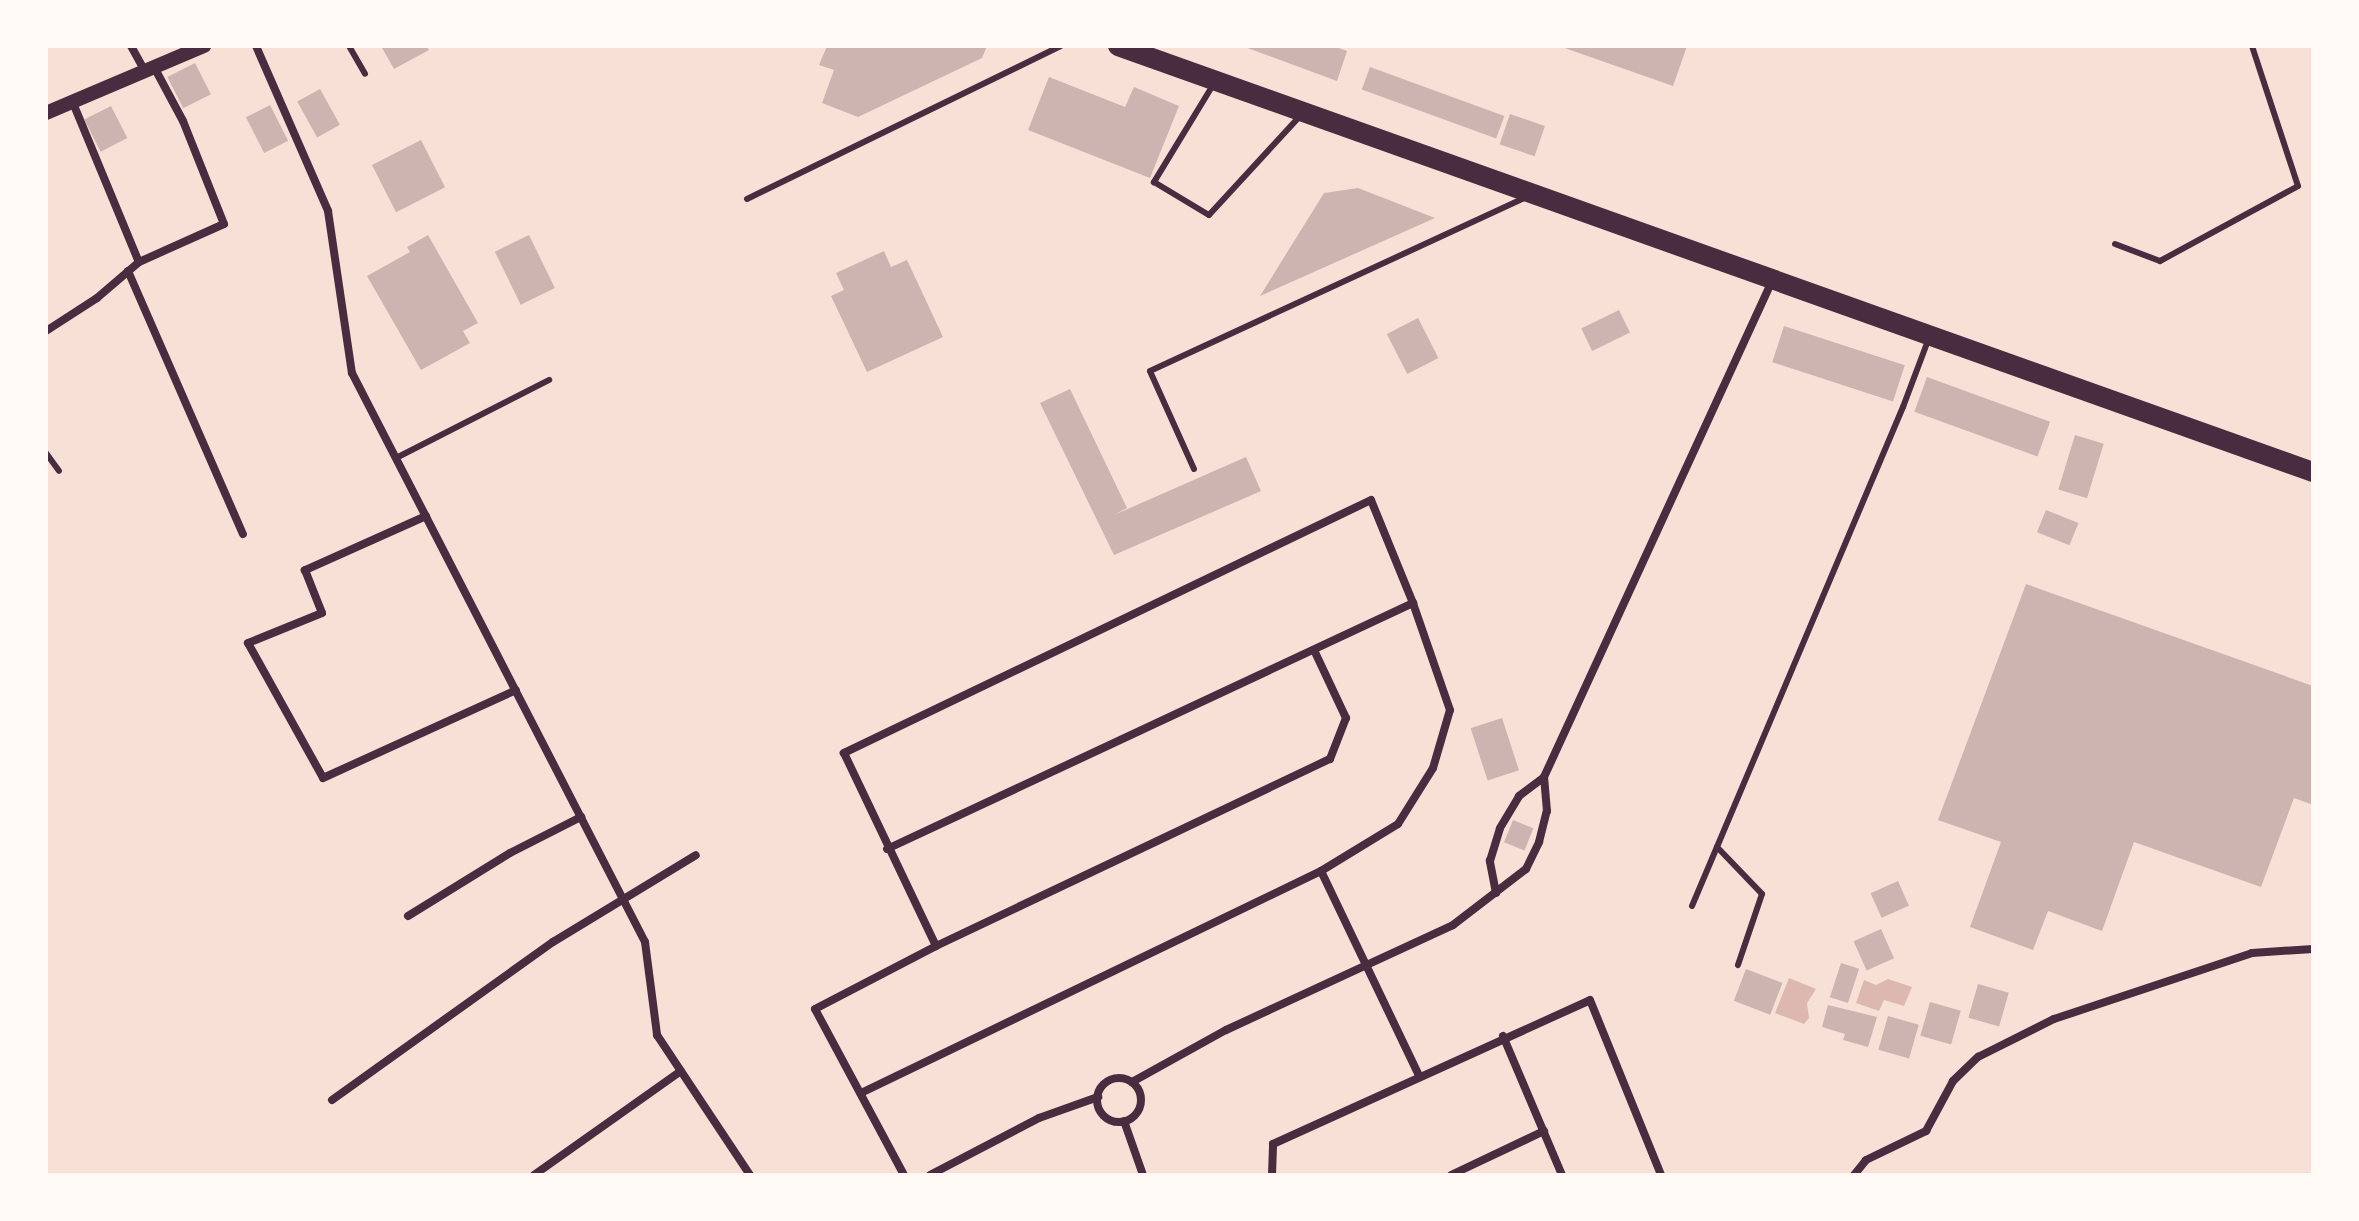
<!DOCTYPE html>
<style>
body{margin:0}
#map{position:relative;width:2359px;height:1221px;overflow:hidden;background:#f7e1d7;font-family:"Crimson Pro",serif}
div>[style]{position:absolute}
.water>*{inset:0;background:#dcb8b0}
.building>*{inset:0;background:#ccb4b1;transform-origin:0 0}
.service>*{height:6px;margin:-3px;padding:0 3px;transform-origin:3px;border-radius:3px;background:#4a2c40}
.minor>*{height:8px;margin:-4px;padding:0 4px;transform-origin:4px;border-radius:4px;background:#4a2c40}
.minor>.ring{margin:-4px;padding:0;box-sizing:content-box;background:none;border:8px solid #4a2c40;border-radius:50%}
.tertiary>*{height:14px;margin:-7px;padding:0 7px;transform-origin:7px;border-radius:7px;background:#4a2c40}
.trunk>*{height:20px;margin:-10px;padding:0 10px;transform-origin:10px;border-radius:10px;background:#4a2c40}
span{translate:-50% -50%;white-space:nowrap;text-align:center;line-height:1.15;-webkit-text-stroke:6px #fffaf5;paint-order:stroke}
.frame{position:absolute;inset:0;border:48px solid #fffaf5;pointer-events:none}
</style>
<div id="map">
<div class="water">
<div style="clip-path:polygon(1789px 978px,1816px 989px,1807px 1003px,1809px 1018px,1804px 1024px,1775px 1013px)"></div>
<div style="clip-path:polygon(1888px 979px,1912px 987px,1904px 1006px,1884px 1000px,1879px 1011px,1856px 1003px,1864px 980px,1876px 985px)"></div>
</div>
<div class="building">
<div style="clip-path:polygon(381px 46px,426px 46px,429px 50px,394px 69px)"></div>
<div style="clip-path:polygon(827px 46px,987px 46px,982px 58px,858px 117px,822px 103px,834px 70px,819px 65px)"></div>
<div style="clip-path:polygon(1242px 46px,1333px 46px,1347px 51px,1337px 81px)"></div>
<div style="clip-path:polygon(1559px 46px,1687px 46px,1673px 86px)"></div>
<div style="left:195px;top:63px;width:35px;height:31px;rotate:63deg"></div>
<div style="left:1370px;top:67px;width:143px;height:24px;rotate:20deg"></div>
<div style="clip-path:polygon(1049px 77px,1125px 107px,1134px 87px,1179px 106px,1150px 178px,1028px 130px)"></div>
<div style="left:320px;top:89px;width:41px;height:26px;rotate:61deg"></div>
<div style="left:270px;top:105px;width:40px;height:27px;rotate:63deg"></div>
<div style="left:111px;top:106px;width:36px;height:30px;rotate:63deg"></div>
<div style="left:1510px;top:114px;width:37px;height:32px;rotate:19deg"></div>
<div style="left:421px;top:140px;width:53px;height:55px;rotate:63deg"></div>
<div style="clip-path:polygon(1358px 188px,1435px 218px,1260px 296px,1324px 193px)"></div>
<div style="clip-path:polygon(428px 235px,478px 323px,463px 331px,470px 343px,421px 370px,367px 276px,410px 252px,407px 247px)"></div>
<div style="left:529px;top:235px;width:59px;height:38px;rotate:64deg"></div>
<div style="clip-path:polygon(884px 251px,891px 267px,907px 260px,943px 337px,867px 372px,831px 296px,844px 290px,836px 273px)"></div>
<div style="left:1619px;top:310px;width:25px;height:42px;rotate:64deg"></div>
<div style="left:1418px;top:318px;width:45px;height:35px;rotate:63deg"></div>
<div style="left:1784px;top:326px;width:127px;height:38px;rotate:18deg"></div>
<div style="left:1927px;top:377px;width:131px;height:37px;rotate:20deg"></div>
<div style="clip-path:polygon(1070px 389px,1127px 508px,1114px 515px,1246px 457px,1261px 491px,1114px 555px,1040px 403px)"></div>
<div style="left:2075px;top:435px;width:30px;height:57px;rotate:17deg"></div>
<div style="left:2046px;top:510px;width:35px;height:24px;rotate:22deg"></div>
<div style="clip-path:polygon(2026px 584px,2313px 686px,2313px 805px,2294px 798px,2261px 887px,2134px 842px,2102px 931px,2048px 911px,2033px 950px,1970px 927px,2001px 842px,1938px 820px)"></div>
<div style="left:1502px;top:718px;width:55px;height:33px;rotate:72deg"></div>
<div style="left:1513px;top:820px;width:22px;height:24px;rotate:22deg"></div>
<div style="left:1898px;top:881px;width:27px;height:30px;rotate:66deg"></div>
<div style="left:1881px;top:929px;width:32px;height:30px;rotate:66deg"></div>
<div style="left:1841px;top:963px;width:19px;height:36px;rotate:18deg"></div>
<div style="left:1746px;top:969px;width:39px;height:34px;rotate:21deg"></div>
<div style="left:1978px;top:984px;width:32px;height:35px;rotate:16deg"></div>
<div style="left:1930px;top:1002px;width:32px;height:35px;rotate:16deg"></div>
<div style="clip-path:polygon(1828px 1005px,1877px 1017px,1868px 1047px,1843px 1040px,1845px 1034px,1822px 1027px)"></div>
<div style="left:1888px;top:1016px;width:32px;height:35px;rotate:16deg"></div>
</div>
<div class="service">
<div style="left:349px;top:46px;width:32px;rotate:60deg"></div>
<div style="left:1213px;top:85px;width:114px;rotate:121.3deg"></div>
<div style="left:1154px;top:182px;width:64px;rotate:31deg"></div>
<div style="left:1209px;top:215px;width:136px;rotate:-47.4deg"></div>
<div style="left:747px;top:199px;width:349px;rotate:-26deg"></div>
<div style="left:2115px;top:244px;width:48px;rotate:20.7deg"></div>
<div style="left:2160px;top:261px;width:157px;rotate:-28.5deg"></div>
<div style="left:2298px;top:186px;width:147px;rotate:-108.2deg"></div>
<div style="left:46px;top:453px;width:22px;rotate:54deg"></div>
<div style="left:396px;top:458px;width:172px;rotate:-27deg"></div>
<div style="left:1194px;top:469px;width:107px;rotate:-114.2deg"></div>
<div style="left:1150px;top:371px;width:413px;rotate:-24.8deg"></div>
<div style="left:1717px;top:847px;width:65px;rotate:46.2deg"></div>
<div style="left:1762px;top:894px;width:75px;rotate:108.7deg"></div>
<div style="left:1692px;top:906px;width:542px;rotate:-67.08deg"></div>
<div style="left:1903px;top:407px;width:74px;rotate:-69.4deg"></div>
</div>
<div class="minor">
<div style="left:131px;top:46px;width:29px;rotate:61deg"></div>
<div style="left:256px;top:46px;width:180px;rotate:66.4deg"></div>
<div style="left:328px;top:211px;width:164px;rotate:81.6deg"></div>
<div style="left:352px;top:373px;width:640px;rotate:62.75deg"></div>
<div style="left:645px;top:942px;width:94px;rotate:82.6deg"></div>
<div style="left:657px;top:1035px;width:168px;rotate:56.4deg"></div>
<div style="left:73px;top:103px;width:172px;rotate:67.5deg"></div>
<div style="left:128px;top:271px;width:287px;rotate:66.4deg"></div>
<div style="left:46px;top:331px;width:61px;rotate:-32.9deg"></div>
<div style="left:97px;top:298px;width:55px;rotate:-40.6deg"></div>
<div style="left:139px;top:262px;width:93px;rotate:-24.1deg"></div>
<div style="left:224px;top:224px;width:111px;rotate:-111.7deg"></div>
<div style="left:183px;top:121px;width:61px;rotate:-118.2deg"></div>
<div style="left:426px;top:516px;width:133px;rotate:155.9deg"></div>
<div style="left:305px;top:570px;width:46px;rotate:68.4deg"></div>
<div style="left:322px;top:613px;width:80px;rotate:157.9deg"></div>
<div style="left:248px;top:643px;width:154px;rotate:60.9deg"></div>
<div style="left:323px;top:778px;width:212px;rotate:-24.5deg"></div>
<div style="left:887px;top:849px;width:581px;rotate:-25.06deg"></div>
<div style="left:1321px;top:871px;width:227px;rotate:64.4deg"></div>
<div style="left:1496px;top:893px;width:33px;rotate:-101deg"></div>
<div style="left:1490px;top:861px;width:34px;rotate:-73deg"></div>
<div style="left:1500px;top:828px;width:37px;rotate:-59deg"></div>
<div style="left:1519px;top:796px;width:31px;rotate:-37deg"></div>
<div style="left:1544px;top:777px;width:546px;rotate:-65.31deg"></div>
<div style="left:408px;top:916px;width:120px;rotate:-31.7deg"></div>
<div style="left:510px;top:853px;width:80px;rotate:-26.9deg"></div>
<div style="left:1503px;top:1036px;width:151px;rotate:67deg"></div>
<div class="ring" style="left:1097px;top:1078px;width:36px;height:36px"></div>
<div style="left:1132px;top:1082px;width:107px;rotate:-29deg"></div>
<div style="left:1226px;top:1030px;width:250px;rotate:-24.8deg"></div>
<div style="left:1453px;top:925px;width:92px;rotate:-37.5deg"></div>
<div style="left:1526px;top:869px;width:30px;rotate:-64deg"></div>
<div style="left:1539px;top:842px;width:32px;rotate:-76deg"></div>
<div style="left:1547px;top:811px;width:34px;rotate:-95deg"></div>
<div style="left:861px;top:1093px;width:511px;rotate:-25.76deg"></div>
<div style="left:1321px;top:871px;width:90px;rotate:-31.4deg"></div>
<div style="left:1398px;top:824px;width:66px;rotate:-58deg"></div>
<div style="left:1433px;top:768px;width:60px;rotate:-73.7deg"></div>
<div style="left:1450px;top:710px;width:113px;rotate:-109.1deg"></div>
<div style="left:1413px;top:603px;width:111px;rotate:-112.2deg"></div>
<div style="left:1371px;top:500px;width:585px;rotate:154.36deg"></div>
<div style="left:844px;top:753px;width:214px;rotate:64.5deg"></div>
<div style="left:332px;top:1100px;width:272px;rotate:-35.6deg"></div>
<div style="left:553px;top:942px;width:167px;rotate:-31.3deg"></div>
<div style="left:1124px;top:1121px;width:57px;rotate:70.6deg"></div>
<div style="left:534px;top:1175px;width:180px;rotate:-35.3deg"></div>
<div style="left:904px;top:1175px;width:188px;rotate:-118.2deg"></div>
<div style="left:815px;top:1009px;width:136px;rotate:-27.5deg"></div>
<div style="left:936px;top:946px;width:436px;rotate:-25.4deg"></div>
<div style="left:1330px;top:759px;width:44px;rotate:-68.7deg"></div>
<div style="left:1346px;top:718px;width:75px;rotate:-115.2deg"></div>
<div style="left:930px;top:1175px;width:123px;rotate:-27.6deg"></div>
<div style="left:1039px;top:1118px;width:63px;rotate:-19.6deg"></div>
<div style="left:1272px;top:1175px;width:31px;rotate:-88deg"></div>
<div style="left:1273px;top:1144px;width:348px;rotate:-24.4deg"></div>
<div style="left:1590px;top:1000px;width:189px;rotate:67.9deg"></div>
<div style="left:1451px;top:1175px;width:103px;rotate:-25.3deg"></div>
<div style="left:1854px;top:1175px;width:19px;rotate:-51deg"></div>
<div style="left:1866px;top:1160px;width:67px;rotate:-25.8deg"></div>
<div style="left:1926px;top:1131px;width:57px;rotate:-61.6deg"></div>
<div style="left:1953px;top:1081px;width:35px;rotate:-44deg"></div>
<div style="left:1978px;top:1057px;width:85px;rotate:-26.6deg"></div>
<div style="left:2054px;top:1019px;width:209px;rotate:-18.4deg"></div>
<div style="left:2252px;top:953px;width:61px;rotate:-3.8deg"></div>
</div>
<div class="tertiary">
<div style="left:46px;top:113px;width:172px;rotate:-23deg"></div>
</div>
<div class="trunk">
<div style="left:1118px;top:46px;width:1269px;rotate:19.62deg"></div>
</div>
<div class="frame"></div>
</div>
